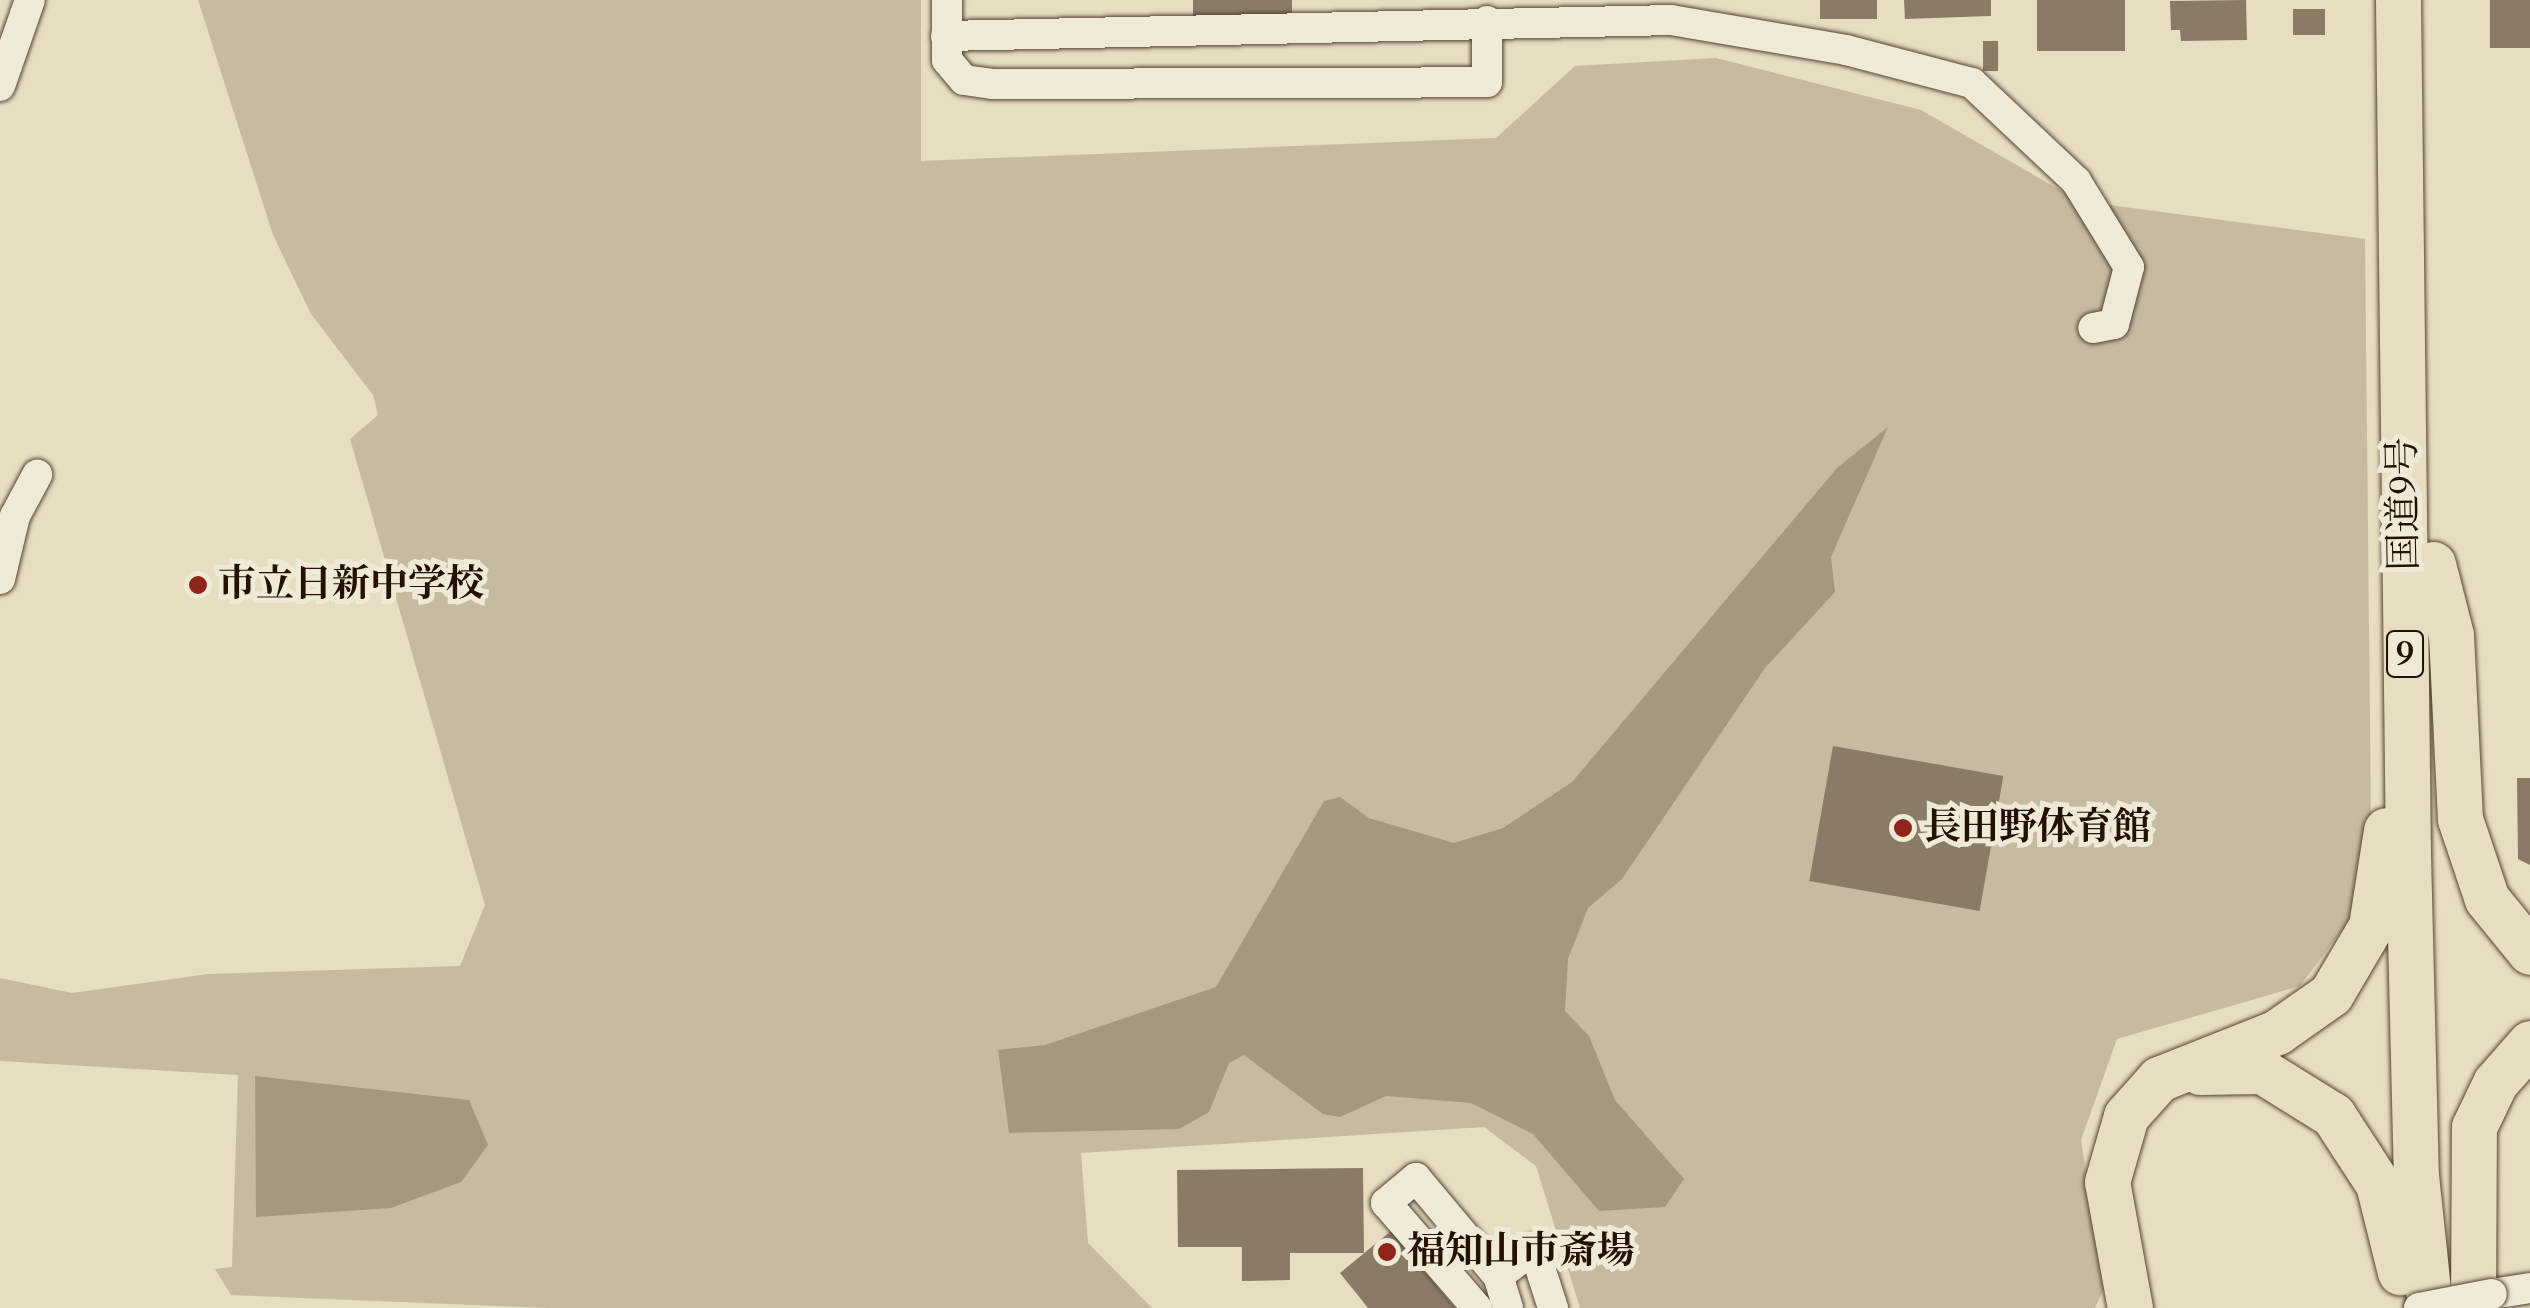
<!DOCTYPE html>
<meta charset="utf-8">
<style>
body{margin:0}
#map{position:relative;width:2530px;height:1308px;overflow:hidden;background:#e7ddc1;font-family:Cardo,"Noto Serif JP",serif}
div>[style]{position:absolute}
.green>*{inset:0;background:#c6baa1}
.water>*{inset:0;background:#a59881}
.building>*{inset:0;background:#8a7b66;transform-origin:0 0}
.roads{filter:drop-shadow(0 0 2px #564433) drop-shadow(0 0 2px #564433)}
.minor>*{height:30px;margin:-15px;padding:0 15px;transform-origin:15px;border-radius:15px;background:#efe9d7}
.highway>*{height:45px;margin:-22.5px;padding:0 22.5px;transform-origin:22.5px;border-radius:22.5px;background:#e7ddc1}
.bridges{filter:drop-shadow(0 0 2px #564433) drop-shadow(0 0 2px #564433)}
.minor-bridge>*{height:30px;margin:-15px;padding:0 15px;transform-origin:15px;border-radius:15px;background:#efe9d7}
.dots>*{width:28px;height:28px;translate:-50% -50%;box-sizing:border-box;border:5px solid #efe9d7;border-radius:50%}
span{translate:-50% -50%;white-space:nowrap;text-align:center;line-height:1.15;-webkit-text-stroke:10px #efe9d7;paint-order:stroke}
.shield-label span{padding:2px 8px;background:#efe9d7;border:2px solid;border-radius:8px;-webkit-text-stroke-width:0}
.shield-label{font-size:35px;color:#251104;font-weight:700}
.street-label{font-size:38px;color:#251104}
.poi-label{font-size:38px;color:#251104;font-weight:700}
.left{translate:0 -50%;text-align:left}
</style>
<div id="map">
<div class="green">
<div style="clip-path:polygon(198px 0,921px 0,921px 161px,1496px 138px,1575px 66px,1716px 58px,1921px 110px,2079px 201px,2365px 239px,2371px 821px,2355px 913px,2300px 986px,2117px 1039px,2081px 1140px,2104px 1288px,2095px 1308px,1580px 1308px,1536px 1166px,1484px 1127px,1081px 1153px,1088px 1243px,1152px 1308px,548px 1308px,231px 1295px,215px 1269px,232px 1267px,238px 1075px,0 1061px,0 978px,72px 993px,208px 974px,460px 966px,485px 905px,350px 439px,378px 415px,373px 395px,311px 314px,273px 235px)"></div>
</div>
<div class="water">
<div style="clip-path:polygon(1888px 427px,1831px 557px,1835px 592px,1765px 668px,1622px 879px,1588px 908px,1568px 959px,1565px 1011px,1589px 1036px,1615px 1100px,1684px 1179px,1665px 1207px,1599px 1211px,1533px 1134px,1471px 1103px,1386px 1096px,1340px 1117px,1323px 1114px,1244px 1055px,1229px 1063px,1209px 1112px,1179px 1129px,1009px 1133px,998px 1050px,1045px 1045px,1216px 987px,1324px 801px,1340px 797px,1369px 818px,1454px 843px,1503px 828px,1572px 782px,1837px 468px)"></div>
<div style="clip-path:polygon(255px 1076px,469px 1100px,488px 1145px,461px 1182px,391px 1208px,256px 1217px)"></div>
</div>
<div class="building">
<div style="left:1193px;top:0;width:99px;height:17px"></div>
<div style="left:1820px;top:0;width:57px;height:19px"></div>
<div style="clip-path:polygon(1904px 0,1991px 0,1991px 16px,1905px 19px)"></div>
<div style="left:2037px;top:0;width:88px;height:51px"></div>
<div style="clip-path:polygon(2246px 0,2247px 40px,2181px 41px,2180px 30px,2171px 30px,2170px 1px)"></div>
<div style="left:2490px;top:0;width:40px;height:48px"></div>
<div style="left:2293px;top:9px;width:32px;height:26px"></div>
<div style="left:1983px;top:41px;width:15px;height:30px"></div>
<div style="left:1833px;top:746px;width:173px;height:137px;rotate:10deg"></div>
<div style="clip-path:polygon(2517px 778px,2530px 778px,2530px 865px,2518px 859px)"></div>
<div style="clip-path:polygon(1363px 1168px,1364px 1253px,1290px 1253px,1290px 1280px,1242px 1281px,1242px 1247px,1178px 1247px,1177px 1170px)"></div>
<div style="clip-path:polygon(1391px 1231px,1455px 1308px,1368px 1308px,1340px 1273px)"></div>
</div>
<div class="roads">
<div class="minor">
<div style="left:947px;top:0;width:60px;rotate:90deg"></div>
<div style="left:947px;top:60px;width:26px;rotate:50deg"></div>
<div style="left:964px;top:80px;width:28px;rotate:8deg"></div>
<div style="left:992px;top:84px;width:495px;rotate:-0.2deg"></div>
<div style="left:1487px;top:82px;width:61px;rotate:-90deg"></div>
<div style="left:946px;top:36px;width:725px;rotate:-1.26deg"></div>
<div style="left:1671px;top:20px;width:178px;rotate:9.7deg"></div>
<div style="left:1846px;top:50px;width:130px;rotate:14.7deg"></div>
<div style="left:1972px;top:83px;width:143px;rotate:43.3deg"></div>
<div style="left:2076px;top:181px;width:101px;rotate:58.4deg"></div>
<div style="left:2129px;top:267px;width:59px;rotate:104.7deg"></div>
<div style="left:2114px;top:324px;width:21px;rotate:169deg"></div>
<div style="left:0;top:86px;width:91px;rotate:-70.8deg"></div>
<div style="left:0;top:579px;width:65px;rotate:-76.6deg"></div>
<div style="left:15px;top:516px;width:47px;rotate:-61.8deg"></div>
<div style="left:2492px;top:1294px;width:38px;rotate:-9deg"></div>
<div style="left:1477px;top:1308px;width:139px;rotate:-130.9deg"></div>
<div style="left:1386px;top:1203px;width:39px;rotate:-40deg"></div>
<div style="left:1416px;top:1178px;width:128px;rotate:50.1deg"></div>
<div style="left:1508px;top:1308px;width:34px;rotate:-107deg"></div>
<div style="left:1498px;top:1276px;width:45px;rotate:-36.9deg"></div>
<div style="left:1534px;top:1249px;width:62px;rotate:72.1deg"></div>
</div>
<div class="highway">
<div style="left:2398px;top:0;width:854px;rotate:89.33deg"></div>
<div style="left:2408px;top:854px;width:321px;rotate:88.6deg"></div>
<div style="left:2416px;top:1175px;width:134px;rotate:84deg"></div>
<div style="left:2433px;top:564px;width:73px;rotate:75.8deg"></div>
<div style="left:2451px;top:635px;width:184px;rotate:87.2deg"></div>
<div style="left:2460px;top:819px;width:84px;rotate:71.4deg"></div>
<div style="left:2487px;top:899px;width:68px;rotate:50.9deg"></div>
<div style="left:2200px;top:1072px;width:62px;rotate:-0.9deg"></div>
<div style="left:2262px;top:1071px;width:84px;rotate:31.8deg"></div>
<div style="left:2333px;top:1115px;width:82px;rotate:56.9deg"></div>
<div style="left:2378px;top:1184px;width:91px;rotate:76deg"></div>
<div style="left:2130px;top:1308px;width:128px;rotate:-100.3deg"></div>
<div style="left:2107px;top:1182px;width:69px;rotate:-73.9deg"></div>
<div style="left:2126px;top:1116px;width:50px;rotate:-48.3deg"></div>
<div style="left:2159px;top:1079px;width:127px;rotate:-21.7deg"></div>
<div style="left:2277px;top:1032px;width:66px;rotate:-35.1deg"></div>
<div style="left:2331px;top:994px;width:79px;rotate:-59.5deg"></div>
<div style="left:2371px;top:926px;width:97px;rotate:-81.1deg"></div>
<div style="left:2473px;top:1308px;width:181px;rotate:-89.7deg"></div>
<div style="left:2474px;top:1127px;width:49px;rotate:-64.5deg"></div>
<div style="left:2495px;top:1083px;width:53px;rotate:-48.8deg"></div>
</div>
</div>
<div class="bridges">
<div class="minor-bridge">
<div style="left:2419px;top:1308px;width:74px;rotate:-10.9deg"></div>
</div>
</div>
<div class="dots">
<div style="left:198px;top:585px;background:#8f2418"></div>
<div style="left:1903px;top:828px;background:#8f2418"></div>
<div style="left:1387px;top:1252px;background:#8f2418"></div>
</div>
<div class="shield-label">
<span style="left:2405px;top:654px">9</span>
</div>
<div class="street-label">
<span style="left:2404px;top:504px;rotate:-91deg">国道9号</span>
</div>
<div class="poi-label">
<span class="left" style="left:218px;top:585px">市立日新中学校</span>
<span class="left" style="left:1923px;top:828px">長田野体育館</span>
<span class="left" style="left:1407px;top:1252px">福知山市斎場</span>
</div>
</div>
